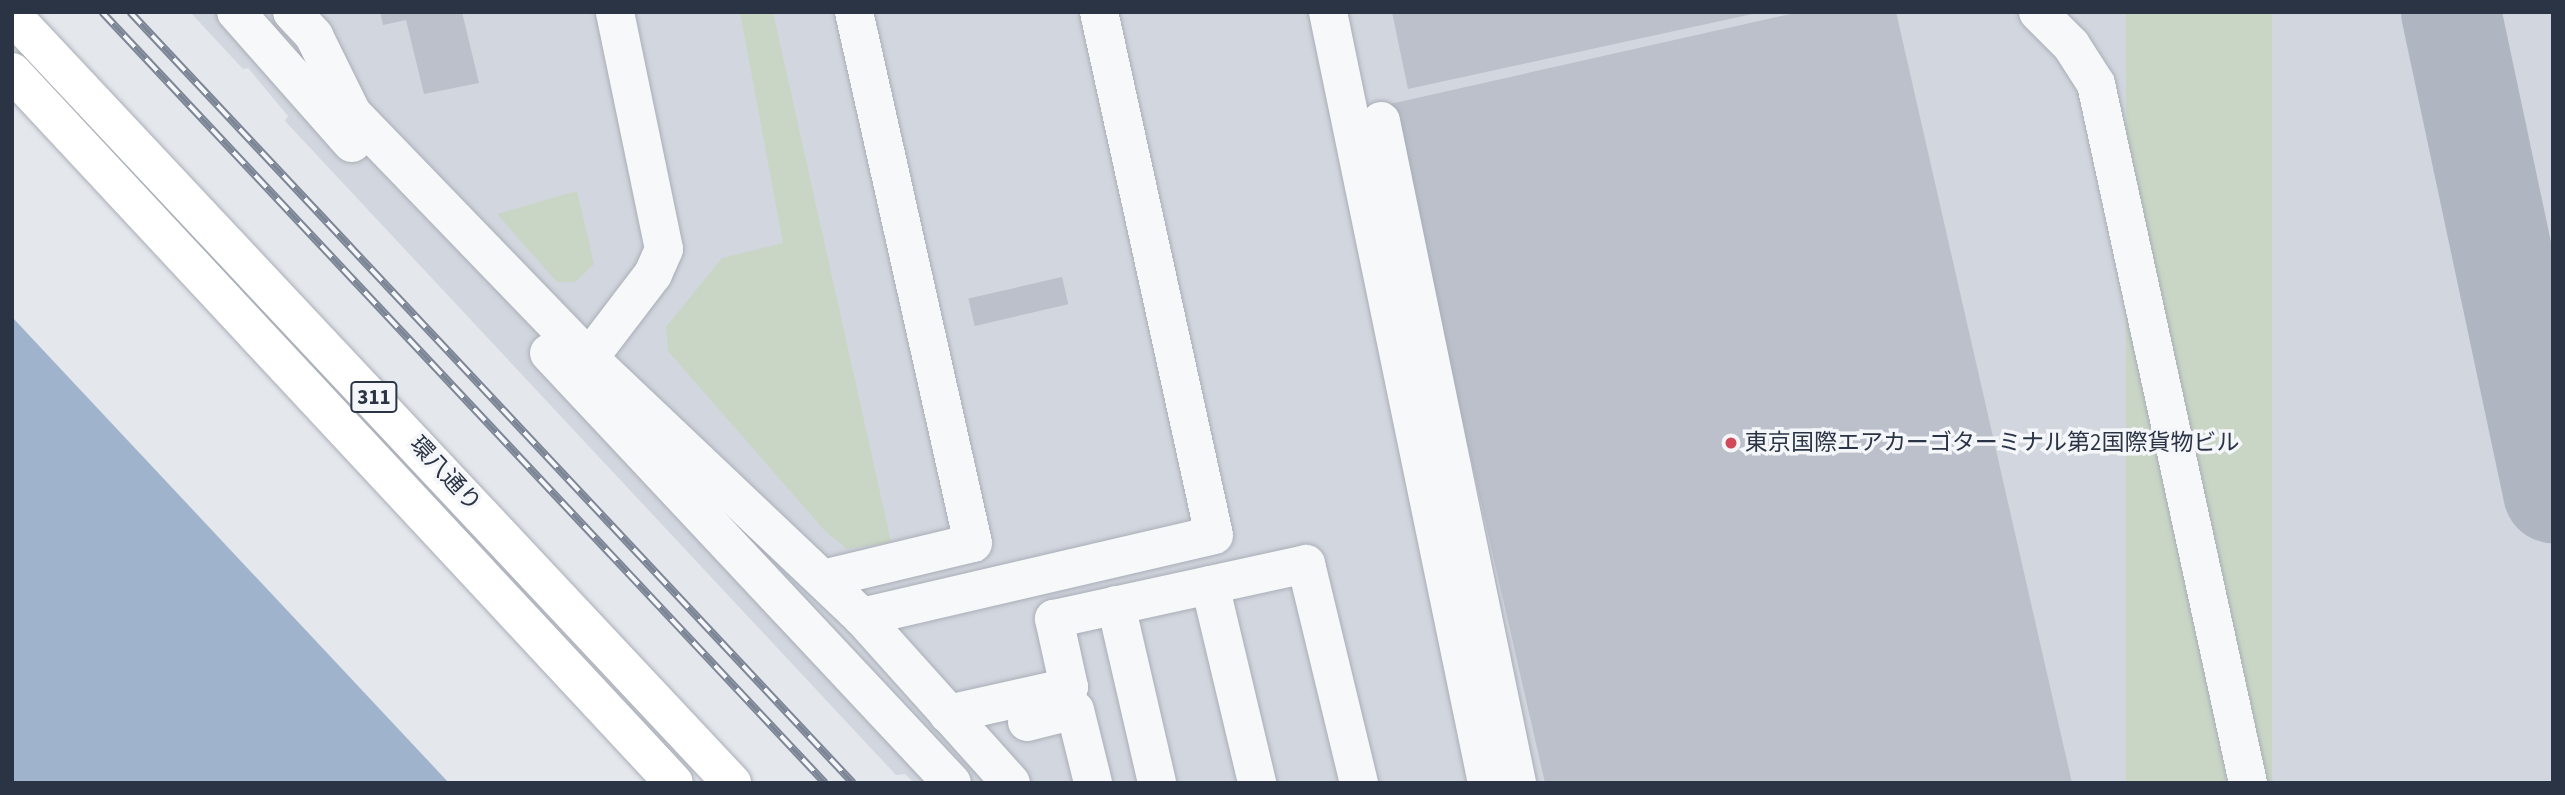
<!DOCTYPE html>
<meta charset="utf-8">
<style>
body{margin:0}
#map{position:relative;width:2565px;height:795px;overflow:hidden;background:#e4e7ec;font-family:"Source Sans 3","Noto Sans JP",sans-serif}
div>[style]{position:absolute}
.built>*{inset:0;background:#d2d6de}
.green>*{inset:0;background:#c9d6c5;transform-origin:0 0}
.water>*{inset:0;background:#9fb4cc}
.taxiway>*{height:100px;margin:-50px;padding:0 50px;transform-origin:50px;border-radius:50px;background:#b0b6c1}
.building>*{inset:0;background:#bbc0ca;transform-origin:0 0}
.roads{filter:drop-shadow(0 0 2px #a9aeb7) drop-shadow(0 0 2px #a9aeb7)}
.minor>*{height:38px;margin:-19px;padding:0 19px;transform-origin:19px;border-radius:19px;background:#f7f8fa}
.major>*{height:38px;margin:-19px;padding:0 19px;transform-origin:19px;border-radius:19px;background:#fff}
.rail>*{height:8px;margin-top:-4px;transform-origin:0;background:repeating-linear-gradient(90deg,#f4f6f9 0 16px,#7d8696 0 32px);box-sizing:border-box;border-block:2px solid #7d8696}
.dots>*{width:19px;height:19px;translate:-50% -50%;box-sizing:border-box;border:4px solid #f4f6f9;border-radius:50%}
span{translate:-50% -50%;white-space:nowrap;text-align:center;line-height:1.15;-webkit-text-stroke:7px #f4f6f9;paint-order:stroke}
.shield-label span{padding:2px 5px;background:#f4f6f9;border:2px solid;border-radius:5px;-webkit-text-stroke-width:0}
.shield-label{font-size:21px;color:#2b3445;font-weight:700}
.poi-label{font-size:23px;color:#2b3445}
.left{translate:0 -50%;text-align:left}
.street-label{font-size:23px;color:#2b3445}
.frame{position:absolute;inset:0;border:14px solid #2b3445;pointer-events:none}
</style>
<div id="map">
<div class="built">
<div style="clip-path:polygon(190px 12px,2553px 12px,2553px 783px,914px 783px,905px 774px,896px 775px,285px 121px,288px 116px,248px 68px,243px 69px)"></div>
</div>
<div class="green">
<div style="clip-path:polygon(740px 12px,773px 12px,891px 542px,847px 549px,825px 531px,668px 351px,666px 327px,722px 258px,783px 243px)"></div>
<div style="left:2126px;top:12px;width:146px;height:788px"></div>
<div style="clip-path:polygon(577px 191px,594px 264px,575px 282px,557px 282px,497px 214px)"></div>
</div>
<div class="water">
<div style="clip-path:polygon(12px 317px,449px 783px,12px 783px)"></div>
</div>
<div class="taxiway">
<div style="left:2451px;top:12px;width:492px;rotate:78deg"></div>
</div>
<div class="building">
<div style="clip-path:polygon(380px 12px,462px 12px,479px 83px,424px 94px,406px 20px,383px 25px)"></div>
<div style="clip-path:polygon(1392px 12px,1757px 12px,1757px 13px,1408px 89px)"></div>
<div style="clip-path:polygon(1799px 12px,1896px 12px,2072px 783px,1545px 783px,1390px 104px)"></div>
<div style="left:1062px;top:277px;width:28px;height:96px;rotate:77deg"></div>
</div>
<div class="roads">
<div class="minor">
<div style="left:236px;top:12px;width:175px;rotate:48.5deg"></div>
<div style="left:292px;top:12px;width:33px;rotate:47deg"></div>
<div style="left:314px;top:36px;width:86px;rotate:63.7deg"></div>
<div style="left:352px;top:113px;width:341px;rotate:46deg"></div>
<div style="left:589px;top:358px;width:376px;rotate:43.5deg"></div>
<div style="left:862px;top:617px;width:223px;rotate:48.1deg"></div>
<div style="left:1328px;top:12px;width:787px;rotate:78.35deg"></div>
<div style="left:2038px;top:12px;width:47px;rotate:45deg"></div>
<div style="left:2071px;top:45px;width:46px;rotate:57.3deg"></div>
<div style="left:2096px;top:84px;width:715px;rotate:77.73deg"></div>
<div style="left:1381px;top:121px;width:676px;rotate:78.39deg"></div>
<div style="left:549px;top:353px;width:589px;rotate:46.86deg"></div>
<div style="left:589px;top:358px;width:106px;rotate:-52.7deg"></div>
<div style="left:653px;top:274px;width:27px;rotate:-66deg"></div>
<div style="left:664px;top:249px;width:242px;rotate:-101.7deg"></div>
<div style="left:823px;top:579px;width:154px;rotate:-13.5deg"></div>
<div style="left:973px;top:543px;width:544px;rotate:-102.63deg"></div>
<div style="left:1210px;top:585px;width:204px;rotate:76.6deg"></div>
<div style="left:1116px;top:605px;width:183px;rotate:77deg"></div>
<div style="left:862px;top:617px;width:361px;rotate:-13.1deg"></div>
<div style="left:1214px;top:535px;width:535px;rotate:-102.4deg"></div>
<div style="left:948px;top:714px;width:124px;rotate:-12.6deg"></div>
<div style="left:1069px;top:687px;width:70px;rotate:-102.4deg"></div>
<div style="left:1054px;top:619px;width:258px;rotate:-12.3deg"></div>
<div style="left:1306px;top:564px;width:225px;rotate:76.4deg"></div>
<div style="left:1027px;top:722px;width:49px;rotate:-14deg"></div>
<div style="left:1075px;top:710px;width:75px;rotate:76.1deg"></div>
</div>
<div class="major">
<div style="left:12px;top:15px;width:1053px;rotate:46.85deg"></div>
<div style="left:12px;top:72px;width:971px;rotate:47.04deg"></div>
</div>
</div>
<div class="rail">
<div style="left:102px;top:12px;width:1057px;rotate:46.84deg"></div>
<div style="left:130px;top:12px;width:1057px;rotate:46.84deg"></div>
</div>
<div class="dots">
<div style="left:1731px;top:443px;background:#d1495b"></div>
</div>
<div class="shield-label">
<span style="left:374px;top:397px">311</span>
</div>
<div class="poi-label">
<span class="left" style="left:1745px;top:443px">東京国際エアカーゴターミナル第2国際貨物ビル</span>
</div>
<div class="street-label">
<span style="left:445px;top:474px;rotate:47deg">環八通り</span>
</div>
<div class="frame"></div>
</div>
